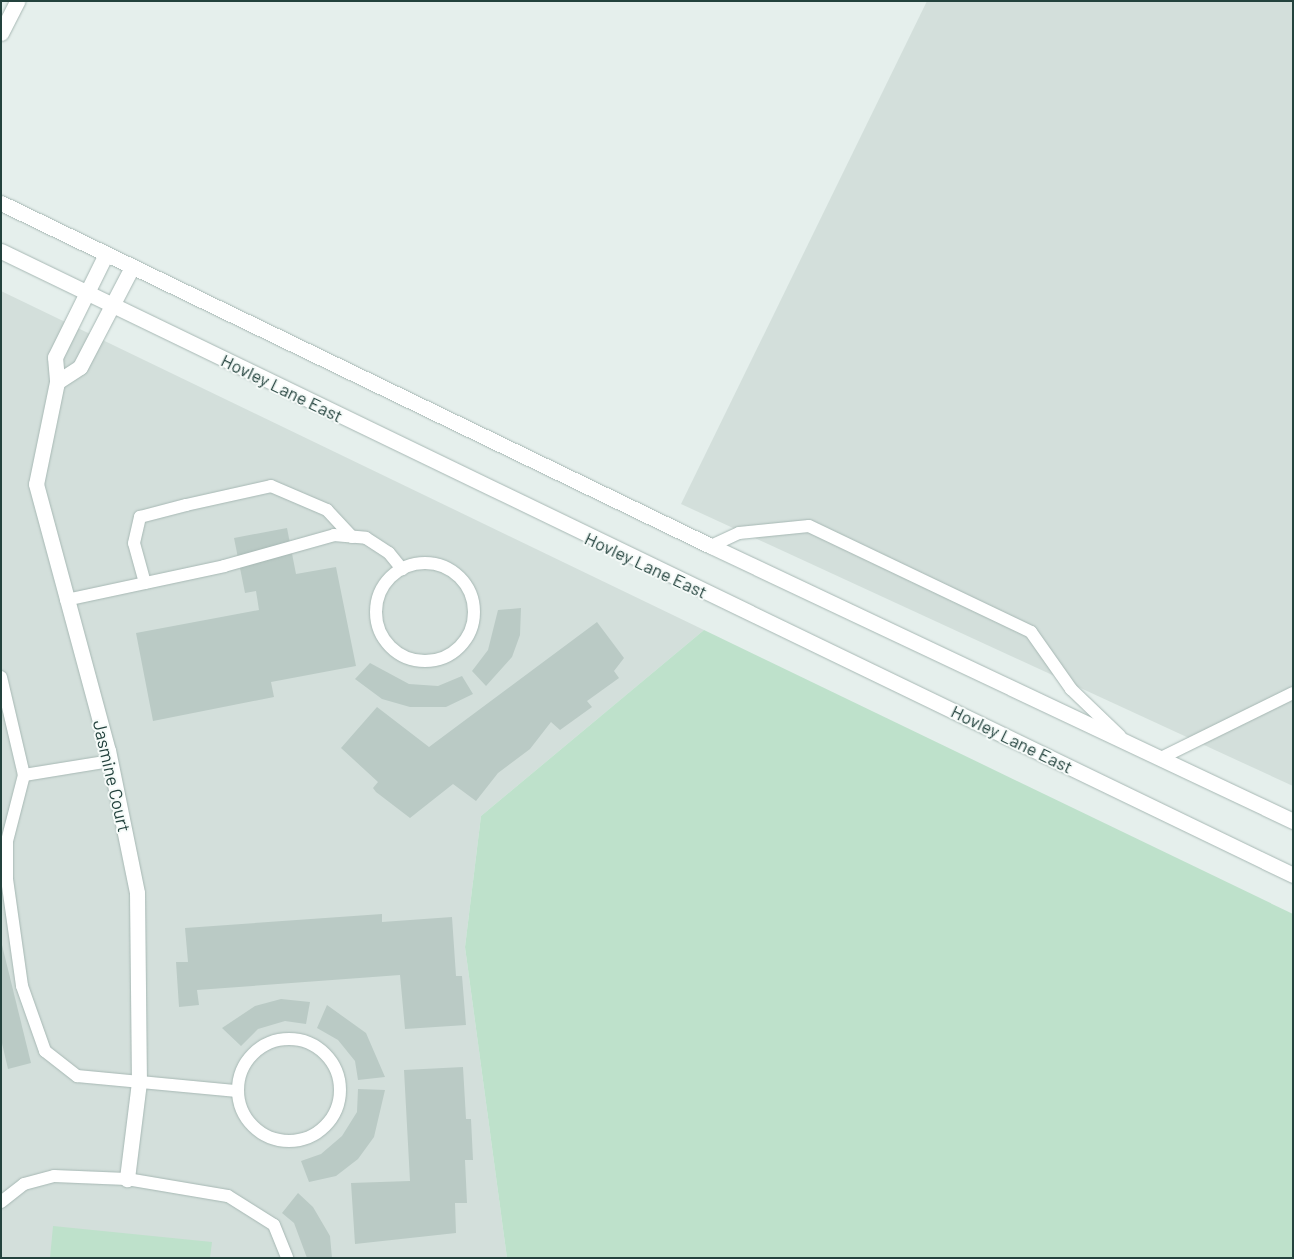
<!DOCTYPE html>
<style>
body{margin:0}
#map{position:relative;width:1294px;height:1259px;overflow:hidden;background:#e5efec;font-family:Barlow,sans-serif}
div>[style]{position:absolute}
.built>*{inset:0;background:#d3dfdb}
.green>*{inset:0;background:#bee1cb}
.building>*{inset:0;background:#bacac5}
.roads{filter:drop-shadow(0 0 1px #a7b8b4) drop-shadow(0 0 1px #a7b8b4)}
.service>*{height:12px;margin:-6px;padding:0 6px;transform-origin:6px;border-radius:6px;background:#fff}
.service>.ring{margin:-6px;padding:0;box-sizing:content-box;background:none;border:12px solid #fff;border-radius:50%}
.minor>*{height:15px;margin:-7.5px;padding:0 7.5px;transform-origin:7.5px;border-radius:7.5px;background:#fff}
.tertiary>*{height:15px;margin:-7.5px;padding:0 7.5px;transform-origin:7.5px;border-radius:7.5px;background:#fff}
span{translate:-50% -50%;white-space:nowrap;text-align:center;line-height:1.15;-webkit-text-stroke:4px #f6fbf9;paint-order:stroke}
.street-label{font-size:18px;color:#23423d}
.frame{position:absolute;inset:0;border:2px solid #23423d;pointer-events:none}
</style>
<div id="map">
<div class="built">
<div style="clip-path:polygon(927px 1px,1293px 1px,1293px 786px,681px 504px)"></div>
<div style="clip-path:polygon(1px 291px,704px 630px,481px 816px,465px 947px,507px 1258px,1px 1258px)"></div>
</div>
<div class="green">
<div style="clip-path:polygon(704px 630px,1293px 914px,1293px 1258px,507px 1258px,465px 947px,481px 816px)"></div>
<div style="clip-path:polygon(53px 1226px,212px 1242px,210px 1258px,50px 1258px)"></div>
</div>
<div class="building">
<div style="clip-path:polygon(287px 528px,296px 574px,336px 567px,356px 666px,271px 682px,274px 697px,153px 721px,136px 633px,259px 610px,256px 591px,245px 593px,234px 538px)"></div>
<div style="clip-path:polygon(521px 608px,520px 635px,512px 657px,486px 686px,472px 671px,488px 650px,498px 610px)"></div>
<div style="clip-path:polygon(597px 622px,624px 658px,614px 671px,619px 678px,587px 701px,592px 707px,560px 730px,551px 722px,530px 749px,498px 773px,476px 801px,453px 784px,410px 818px,376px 792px,373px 788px,378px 782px,341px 748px,377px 707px,429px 747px)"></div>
<div style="clip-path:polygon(370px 663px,409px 684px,438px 686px,462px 676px,473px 694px,446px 707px,410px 707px,382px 699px,355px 679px)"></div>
<div style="clip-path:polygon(382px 914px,382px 922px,452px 917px,456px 976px,462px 976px,466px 1025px,405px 1029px,400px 975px,197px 990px,199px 1005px,179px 1007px,176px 962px,188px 962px,185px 928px)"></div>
<div style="clip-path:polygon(1px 941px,31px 1063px,8px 1069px,1px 1039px)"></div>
<div style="clip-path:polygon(281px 999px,310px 1002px,306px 1024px,285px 1021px,258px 1029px,241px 1046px,222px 1028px,255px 1006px)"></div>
<div style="clip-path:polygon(327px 1005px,366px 1033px,385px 1077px,358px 1080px,355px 1061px,338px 1040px,317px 1028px)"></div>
<div style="clip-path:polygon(463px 1067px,466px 1119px,471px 1119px,473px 1160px,465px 1160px,467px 1203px,455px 1203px,456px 1233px,355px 1244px,351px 1183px,410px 1181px,404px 1070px)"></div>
<div style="clip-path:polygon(358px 1089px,385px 1090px,374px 1137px,358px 1159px,336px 1176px,309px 1182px,301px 1161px,321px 1154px,342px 1136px,357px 1112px)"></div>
<div style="clip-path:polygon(298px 1193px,313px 1207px,330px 1236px,332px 1258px,307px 1258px,294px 1223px,282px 1213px)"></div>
</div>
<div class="roads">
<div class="service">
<div style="left:711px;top:546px;width:31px;rotate:-25deg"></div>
<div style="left:739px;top:533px;width:70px;rotate:-5.7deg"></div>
<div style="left:809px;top:526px;width:246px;rotate:25.5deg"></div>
<div style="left:1031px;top:632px;width:70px;rotate:54.9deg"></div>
<div style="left:1071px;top:689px;width:68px;rotate:43.8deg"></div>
<div class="ring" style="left:376px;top:563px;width:86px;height:86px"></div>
<div style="left:145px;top:583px;width:41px;rotate:-105.4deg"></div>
<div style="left:134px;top:543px;width:27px;rotate:-77deg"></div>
<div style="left:140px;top:517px;width:48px;rotate:-14.6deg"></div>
<div style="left:186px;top:505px;width:87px;rotate:-12.6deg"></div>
<div style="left:271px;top:486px;width:61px;rotate:23.2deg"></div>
<div style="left:327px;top:510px;width:37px;rotate:47deg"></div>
<div style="left:66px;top:600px;width:162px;rotate:-12.1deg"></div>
<div style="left:224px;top:566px;width:114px;rotate:-15.7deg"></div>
<div style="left:334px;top:535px;width:32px;rotate:5deg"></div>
<div style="left:366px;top:538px;width:27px;rotate:33deg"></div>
<div style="left:389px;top:553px;width:21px;rotate:51deg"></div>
<div style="left:1px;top:677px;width:101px;rotate:76.8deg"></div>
<div style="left:24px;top:775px;width:68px;rotate:104.4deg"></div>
<div style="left:7px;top:841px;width:38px;rotate:90deg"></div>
<div style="left:7px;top:879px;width:108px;rotate:82deg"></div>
<div style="left:22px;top:986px;width:69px;rotate:70.5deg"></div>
<div style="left:45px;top:1051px;width:41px;rotate:38deg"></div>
<div style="left:77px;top:1076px;width:161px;rotate:5.4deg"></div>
<div style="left:1161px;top:758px;width:147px;rotate:-26.2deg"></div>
<div style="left:24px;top:775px;width:87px;rotate:-9.2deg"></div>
<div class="ring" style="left:238px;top:1039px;width:90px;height:90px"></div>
<div style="left:1px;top:1202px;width:29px;rotate:-38deg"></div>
<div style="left:24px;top:1184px;width:31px;rotate:-15deg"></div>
<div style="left:54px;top:1176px;width:73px;rotate:2.4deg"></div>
<div style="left:127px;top:1179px;width:102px;rotate:9.6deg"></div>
<div style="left:228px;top:1196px;width:54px;rotate:32.2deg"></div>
<div style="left:274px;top:1225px;width:35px;rotate:68deg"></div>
</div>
<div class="minor">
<div style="left:1px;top:33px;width:36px;rotate:-63deg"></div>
<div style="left:106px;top:254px;width:115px;rotate:116.3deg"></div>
<div style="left:55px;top:357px;width:25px;rotate:85deg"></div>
<div style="left:57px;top:382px;width:104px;rotate:101.6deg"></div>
<div style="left:36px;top:484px;width:276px;rotate:74.9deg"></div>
<div style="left:108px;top:750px;width:146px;rotate:78.5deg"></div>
<div style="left:137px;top:893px;width:189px;rotate:89.4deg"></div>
<div style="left:139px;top:1082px;width:98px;rotate:97.1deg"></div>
<div style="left:57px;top:382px;width:27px;rotate:-33deg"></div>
<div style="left:80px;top:367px;width:113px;rotate:-62.5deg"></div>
</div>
<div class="tertiary">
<div style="left:1px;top:203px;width:789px;rotate:25.79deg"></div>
<div style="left:711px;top:546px;width:644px;rotate:25.29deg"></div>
<div style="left:1px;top:251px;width:1435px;rotate:25.78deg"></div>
</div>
</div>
<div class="street-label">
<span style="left:282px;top:388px;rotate:26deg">Hovley Lane East</span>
<span style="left:646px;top:565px;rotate:25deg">Hovley Lane East</span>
<span style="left:1012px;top:739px;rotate:26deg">Hovley Lane East</span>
<span style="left:112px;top:776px;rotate:77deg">Jasmine Court</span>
</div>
<div class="frame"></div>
</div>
